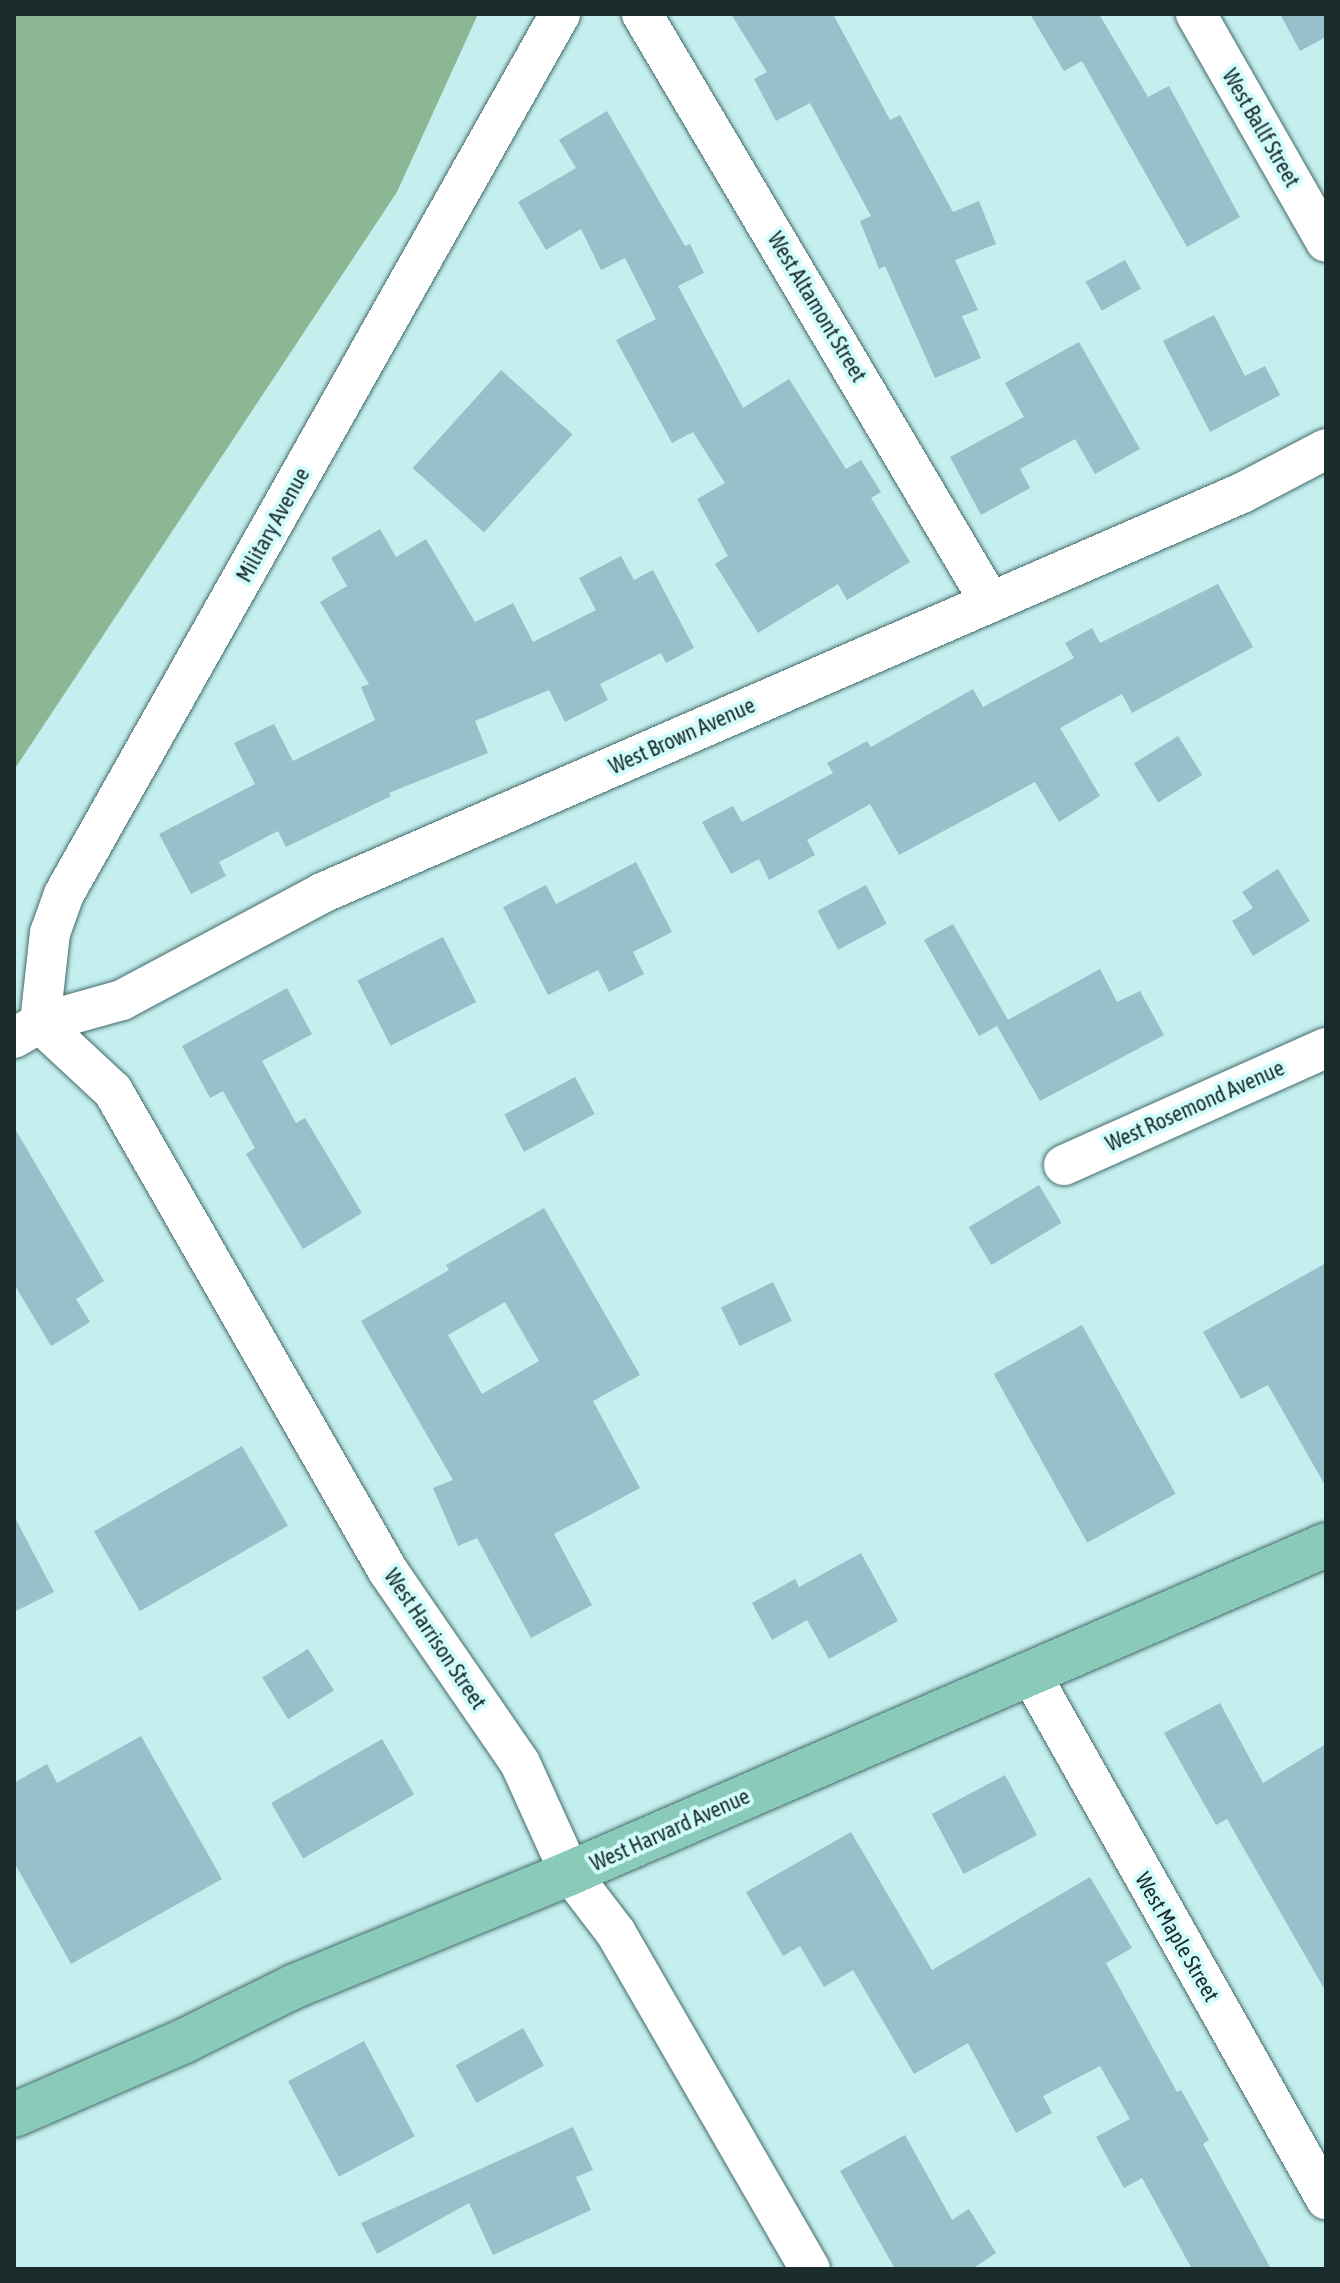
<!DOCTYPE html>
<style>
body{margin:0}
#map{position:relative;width:1340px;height:2283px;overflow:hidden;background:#c4efee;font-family:"Asap Condensed",sans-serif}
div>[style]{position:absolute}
.forest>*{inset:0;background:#8cb795}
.building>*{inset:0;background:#98bfca;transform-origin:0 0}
.roads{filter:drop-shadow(0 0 2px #436a6a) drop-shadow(0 0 2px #436a6a)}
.minor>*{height:40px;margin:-20px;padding:0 20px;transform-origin:20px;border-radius:20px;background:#fff}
.major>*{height:44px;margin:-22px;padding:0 22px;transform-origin:22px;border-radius:22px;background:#8acab9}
span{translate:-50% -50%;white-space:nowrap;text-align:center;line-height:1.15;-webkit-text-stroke:8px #d1fcfb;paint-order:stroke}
.street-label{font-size:22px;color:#1b2c2c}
.frame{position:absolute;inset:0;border:16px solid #1b2c2c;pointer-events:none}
</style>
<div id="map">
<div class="forest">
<div style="clip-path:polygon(14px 14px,478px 14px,397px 192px,14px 770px)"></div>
</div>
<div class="building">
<div style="clip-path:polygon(731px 14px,833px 14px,890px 120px,900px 115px,953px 212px,979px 201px,996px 244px,955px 260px,978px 310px,962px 316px,981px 358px,935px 378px,885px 266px,879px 269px,860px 221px,871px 216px,810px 103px,776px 121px,754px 79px,767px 72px)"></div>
<div style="clip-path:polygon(1030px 14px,1099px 14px,1148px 97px,1169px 86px,1240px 217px,1187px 247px,1082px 61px,1064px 71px)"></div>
<div style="clip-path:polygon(1280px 14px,1326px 14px,1326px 37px,1300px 51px)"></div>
<div style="clip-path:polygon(607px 111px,685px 246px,690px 244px,704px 273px,678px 286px,743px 408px,789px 379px,846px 469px,861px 460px,881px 492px,871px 498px,910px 562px,847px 600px,838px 584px,758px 633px,715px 564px,728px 556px,697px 499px,725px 483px,693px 432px,672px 443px,616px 340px,656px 319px,625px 258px,601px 270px,581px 229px,546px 250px,518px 202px,576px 168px,559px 140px)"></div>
<div style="left:1125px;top:260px;width:33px;height:45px;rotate:61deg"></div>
<div style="clip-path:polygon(1214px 315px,1245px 376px,1265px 366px,1280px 395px,1210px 432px,1163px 341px)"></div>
<div style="clip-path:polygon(1079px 342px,1140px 449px,1095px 474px,1075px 439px,1020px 469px,1030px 488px,981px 515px,950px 457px,1024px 417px,1005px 383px)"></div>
<div style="left:501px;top:370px;width:96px;height:132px;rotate:42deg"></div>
<div style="clip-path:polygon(380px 529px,396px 557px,426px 539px,475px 622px,513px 603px,533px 642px,596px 610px,579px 578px,621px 556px,634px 580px,653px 570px,694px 648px,666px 663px,661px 653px,600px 684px,608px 700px,565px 722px,549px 690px,475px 721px,488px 753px,389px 793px,391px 796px,286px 847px,278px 831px,219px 862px,226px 876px,191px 894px,159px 834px,255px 784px,234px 743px,274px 724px,293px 761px,375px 720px,361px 687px,369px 684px,320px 602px,347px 586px,331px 558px)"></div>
<div style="clip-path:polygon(1218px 584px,1253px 647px,1132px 713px,1122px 694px,1060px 728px,1100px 796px,1059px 822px,1035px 782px,899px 855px,870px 804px,807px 840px,815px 855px,769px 880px,759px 859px,731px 874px,702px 822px,733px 806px,742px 822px,833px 773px,827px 763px,867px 741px,871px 747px,973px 689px,983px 707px,1074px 658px,1065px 643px,1092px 628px,1100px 643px)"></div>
<div style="left:1178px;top:736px;width:46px;height:52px;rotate:58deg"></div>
<div style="clip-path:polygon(636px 862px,672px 932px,633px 952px,644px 974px,609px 992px,598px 970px,548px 995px,503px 907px,546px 885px,556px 904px)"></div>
<div style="clip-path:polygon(1278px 869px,1310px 921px,1253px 956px,1232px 921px,1253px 908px,1242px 892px)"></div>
<div style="left:866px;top:885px;width:44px;height:55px;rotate:62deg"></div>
<div style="clip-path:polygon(953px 924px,1008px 1020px,1100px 969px,1117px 1002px,1140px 991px,1164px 1035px,1040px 1101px,997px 1026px,979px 1036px,924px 940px)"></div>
<div style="left:443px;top:937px;width:73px;height:96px;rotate:63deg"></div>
<div style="clip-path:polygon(287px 988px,312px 1034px,262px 1061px,296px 1123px,305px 1118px,362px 1213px,303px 1249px,246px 1154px,255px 1148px,223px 1091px,210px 1098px,182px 1046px)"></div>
<div style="left:575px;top:1077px;width:42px;height:80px;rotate:62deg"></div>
<div style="clip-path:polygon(14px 1127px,104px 1281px,76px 1299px,90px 1322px,51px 1346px,14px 1284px)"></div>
<div style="left:1039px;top:1185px;width:44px;height:82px;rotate:59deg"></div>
<div style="clip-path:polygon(evenodd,544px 1208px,640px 1375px,593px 1401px,640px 1488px,554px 1534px,592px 1605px,531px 1638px,477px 1538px,458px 1546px,433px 1488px,453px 1480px,361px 1321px,449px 1270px,446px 1265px,544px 1208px,505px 1302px,539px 1361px,482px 1394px,448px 1335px,505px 1302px)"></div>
<div style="clip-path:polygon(1326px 1263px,1326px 1487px,1268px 1385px,1241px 1399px,1203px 1332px)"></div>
<div style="left:773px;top:1282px;width:43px;height:58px;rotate:64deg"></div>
<div style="left:1082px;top:1325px;width:193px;height:101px;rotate:61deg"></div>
<div style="left:242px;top:1446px;width:92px;height:171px;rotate:60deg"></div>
<div style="clip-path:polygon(14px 1516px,54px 1592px,14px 1612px)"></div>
<div style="clip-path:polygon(861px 1553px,898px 1621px,829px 1659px,807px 1620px,772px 1640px,752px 1603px,795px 1579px,799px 1587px)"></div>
<div style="left:308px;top:1649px;width:49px;height:54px;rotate:58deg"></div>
<div style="clip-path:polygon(1220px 1703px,1263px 1783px,1326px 1744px,1326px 1992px,1227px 1819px,1216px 1825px,1164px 1733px)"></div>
<div style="clip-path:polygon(141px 1736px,222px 1879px,71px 1964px,14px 1862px,14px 1783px,47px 1764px,57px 1783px)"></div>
<div style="left:382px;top:1739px;width:64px;height:128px;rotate:60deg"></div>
<div style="left:1005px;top:1775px;width:68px;height:83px;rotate:62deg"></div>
<div style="clip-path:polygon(851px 1832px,932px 1970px,1090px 1877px,1132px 1948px,1106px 1963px,1177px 2092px,1181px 2090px,1209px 2140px,1203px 2144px,1271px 2269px,1192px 2269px,1142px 2178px,1124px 2188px,1096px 2137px,1130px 2119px,1100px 2066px,1043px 2096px,1052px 2113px,1016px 2133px,968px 2043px,914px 2074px,853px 1970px,824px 1987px,800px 1946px,783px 1956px,746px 1892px)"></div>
<div style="left:523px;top:2028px;width:43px;height:77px;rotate:61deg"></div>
<div style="left:364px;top:2041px;width:108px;height:86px;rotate:62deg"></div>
<div style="clip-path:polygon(573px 2127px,593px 2170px,576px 2177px,591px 2210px,493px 2255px,469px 2203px,377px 2254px,361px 2223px)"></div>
<div style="clip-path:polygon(905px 2135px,952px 2220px,969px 2209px,996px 2253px,972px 2269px,895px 2269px,840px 2171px)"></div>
</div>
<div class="roads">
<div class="minor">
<div style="left:642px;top:14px;width:683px;rotate:59.38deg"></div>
<div style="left:1196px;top:14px;width:262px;rotate:60.3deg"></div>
<div style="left:40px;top:1023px;width:100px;rotate:43deg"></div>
<div style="left:113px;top:1091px;width:553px;rotate:60.19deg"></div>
<div style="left:388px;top:1571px;width:233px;rotate:55.5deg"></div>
<div style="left:520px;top:1763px;width:121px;rotate:65.6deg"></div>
<div style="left:570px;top:1873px;width:76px;rotate:52.5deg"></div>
<div style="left:616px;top:1933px;width:388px;rotate:60deg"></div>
<div style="left:40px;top:1023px;width:91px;rotate:-83.7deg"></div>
<div style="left:50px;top:933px;width:41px;rotate:-70.3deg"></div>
<div style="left:64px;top:894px;width:1010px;rotate:-60.59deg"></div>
<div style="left:14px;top:1038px;width:30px;rotate:-30deg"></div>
<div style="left:40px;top:1023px;width:85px;rotate:-15.7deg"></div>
<div style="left:122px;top:1000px;width:227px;rotate:-28.1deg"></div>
<div style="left:322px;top:893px;width:1003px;rotate:-23.5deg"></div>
<div style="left:1242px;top:493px;width:95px;rotate:-27.6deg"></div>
<div style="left:1064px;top:1165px;width:287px;rotate:-24.1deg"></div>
<div style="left:1030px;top:1673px;width:604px;rotate:60.63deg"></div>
</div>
<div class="major">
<div style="left:14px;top:2115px;width:185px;rotate:-23.5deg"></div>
<div style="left:184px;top:2041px;width:124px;rotate:-26.4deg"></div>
<div style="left:295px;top:1986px;width:297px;rotate:-22.3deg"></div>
<div style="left:570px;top:1873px;width:824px;rotate:-23.45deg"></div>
</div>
</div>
<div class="street-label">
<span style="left:1261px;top:128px;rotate:60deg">West Ballf Street</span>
<span style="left:817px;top:307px;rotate:59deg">West Altamont Street</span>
<span style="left:273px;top:525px;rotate:-61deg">Military Avenue</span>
<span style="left:682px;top:736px;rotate:-24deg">West Brown Avenue</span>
<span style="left:1195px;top:1106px;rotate:-24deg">West Rosemond Avenue</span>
<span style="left:435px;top:1639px;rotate:56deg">West Harrison Street</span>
<span style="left:670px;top:1830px;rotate:-24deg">West Harvard Avenue</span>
<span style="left:1177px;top:1937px;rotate:60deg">West Maple Street</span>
</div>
<div class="frame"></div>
</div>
